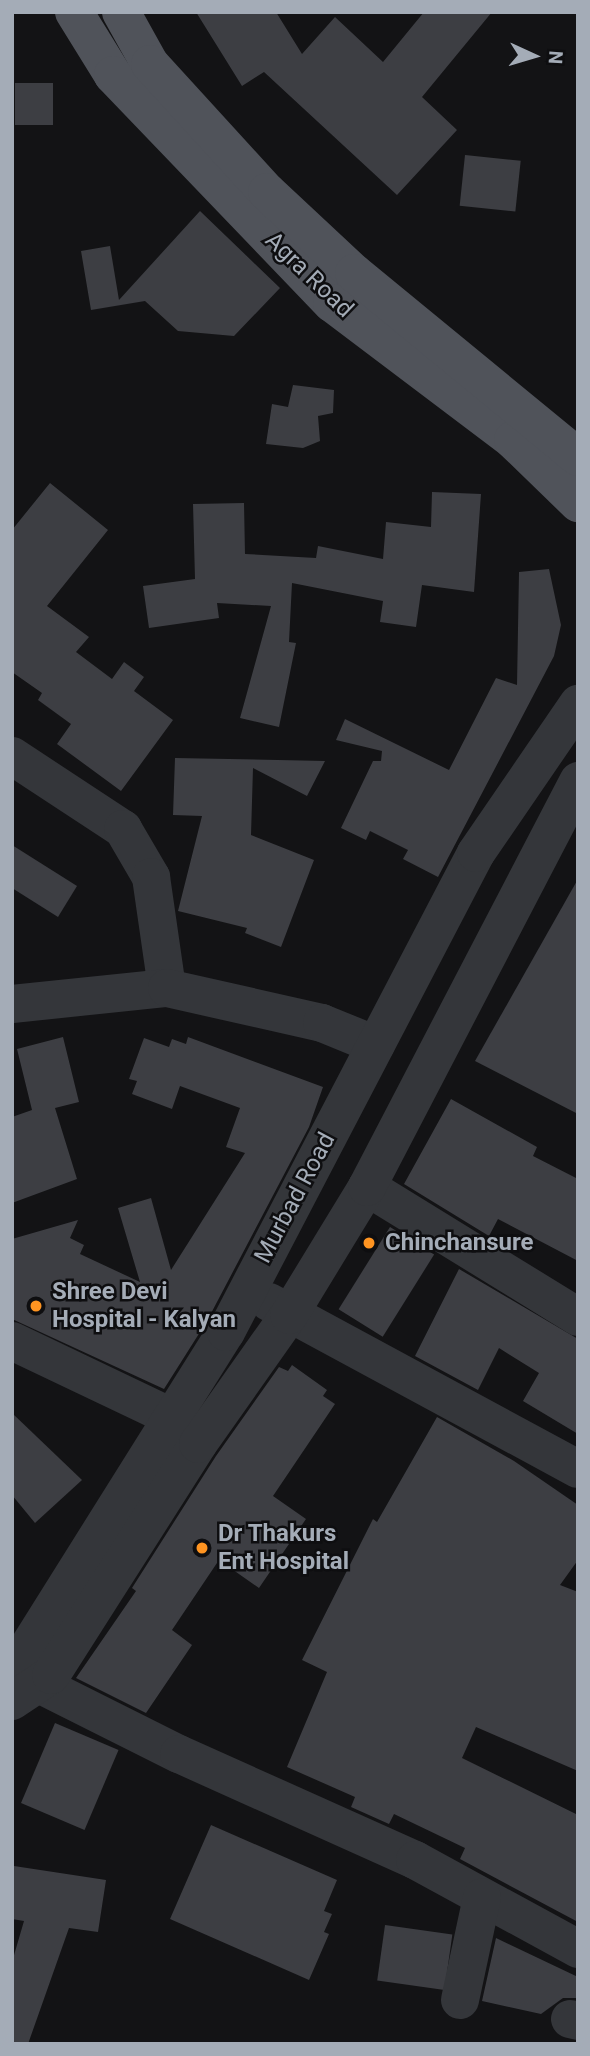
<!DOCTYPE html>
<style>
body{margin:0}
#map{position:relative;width:590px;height:2056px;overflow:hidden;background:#131315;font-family:Roboto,sans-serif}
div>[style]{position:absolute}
.building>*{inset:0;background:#3d3e43;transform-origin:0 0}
.minor>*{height:38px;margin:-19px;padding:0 19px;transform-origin:19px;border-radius:19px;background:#34363a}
.major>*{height:38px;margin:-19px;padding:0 19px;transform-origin:19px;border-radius:19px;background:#50535a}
.dots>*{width:19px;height:19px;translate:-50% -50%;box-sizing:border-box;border:4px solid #0e0e10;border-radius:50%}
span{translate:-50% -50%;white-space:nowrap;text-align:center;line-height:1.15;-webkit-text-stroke:5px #0e0e10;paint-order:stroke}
.street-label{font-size:24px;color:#a4acb7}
.poi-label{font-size:24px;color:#a4acb7;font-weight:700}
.left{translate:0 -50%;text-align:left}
.frame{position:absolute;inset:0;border:14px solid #a4acb7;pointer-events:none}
.north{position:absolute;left:499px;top:21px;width:70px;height:70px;-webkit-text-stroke:5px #0e0e10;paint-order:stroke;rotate:94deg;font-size:19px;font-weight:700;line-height:28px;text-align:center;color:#a4acb7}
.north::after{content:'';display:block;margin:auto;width:24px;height:32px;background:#a4acb7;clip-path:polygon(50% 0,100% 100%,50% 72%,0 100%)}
</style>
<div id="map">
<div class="building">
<div style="clip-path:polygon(196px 12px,276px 12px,302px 54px,335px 17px,383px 62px,424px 12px,492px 12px,422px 97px,457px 130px,397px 195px,264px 72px,242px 86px)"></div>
<div style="left:15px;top:83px;width:38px;height:42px"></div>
<div style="left:465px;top:155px;width:56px;height:51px;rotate:6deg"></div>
<div style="clip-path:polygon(200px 211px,280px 288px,234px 336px,178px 331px,145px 301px,91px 310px,81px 251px,110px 246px,119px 300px)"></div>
<div style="clip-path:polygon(293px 385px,334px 390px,333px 413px,318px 416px,320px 441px,303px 448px,266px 444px,272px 404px,288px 407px)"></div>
<div style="clip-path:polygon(50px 483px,108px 530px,47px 606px,89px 637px,76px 652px,112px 679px,124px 662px,144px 677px,134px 691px,173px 720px,121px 791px,57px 744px,71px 724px,38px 700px,42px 693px,12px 672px,12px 530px)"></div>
<div style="clip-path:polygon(432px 492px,481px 494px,474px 592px,422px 585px,416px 627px,380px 622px,383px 601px,292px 583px,289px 642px,296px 643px,279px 727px,240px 718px,271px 606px,217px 603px,219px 618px,149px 628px,143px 586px,195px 579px,193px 504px,244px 503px,245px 554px,316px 558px,318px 546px,383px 559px,386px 522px,431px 527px)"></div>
<div style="clip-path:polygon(549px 569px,561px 625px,554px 656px,438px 877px,403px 859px,408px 850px,370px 831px,366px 840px,341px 828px,373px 761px,381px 761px,382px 751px,336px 740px,345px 719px,449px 770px,496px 678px,517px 685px,519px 572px)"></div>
<div style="clip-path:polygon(175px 758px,325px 761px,307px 796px,253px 768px,251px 835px,314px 860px,281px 947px,245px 933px,247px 928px,178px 911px,202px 816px,173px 815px)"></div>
<div style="clip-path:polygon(12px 845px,77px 886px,58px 917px,12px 888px)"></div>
<div style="clip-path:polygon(578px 879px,578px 1114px,475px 1061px)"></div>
<div style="clip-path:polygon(63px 1037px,79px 1102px,55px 1108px,77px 1179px,12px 1203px,12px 1117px,32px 1110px,17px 1049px)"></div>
<div style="clip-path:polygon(188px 1037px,323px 1087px,309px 1127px,207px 1321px,164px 1389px,12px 1319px,12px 1239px,78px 1220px,70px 1238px,84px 1245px,80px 1254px,140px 1282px,118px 1208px,151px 1198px,171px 1270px,245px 1153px,226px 1147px,240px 1108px,180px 1086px,172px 1109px,132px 1094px,137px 1081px,129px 1079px,144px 1038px,169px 1047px,172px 1039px,186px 1044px)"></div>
<div style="clip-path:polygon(451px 1099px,537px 1147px,533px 1156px,578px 1179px,578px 1261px,498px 1219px,489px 1236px,404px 1184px)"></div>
<div style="left:390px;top:1227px;width:52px;height:97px;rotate:32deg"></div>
<div style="clip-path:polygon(459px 1269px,578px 1339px,578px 1434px,523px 1401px,539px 1373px,499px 1348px,478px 1390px,415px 1356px)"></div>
<div style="clip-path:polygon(292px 1365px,327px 1390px,323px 1396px,335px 1404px,273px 1496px,306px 1519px,259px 1588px,219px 1560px,172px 1630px,192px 1645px,146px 1713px,76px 1678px,136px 1591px,132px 1588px,216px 1456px,279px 1367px,288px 1371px)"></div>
<div style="clip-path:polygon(12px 1413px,82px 1480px,35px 1523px,12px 1495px)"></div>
<div style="clip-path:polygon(437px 1417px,514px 1461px,578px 1505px,578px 1560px,560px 1585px,578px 1592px,578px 1771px,476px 1727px,462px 1758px,578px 1815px,578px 1922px,460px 1859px,465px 1848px,394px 1814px,389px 1824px,351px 1807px,355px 1797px,287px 1767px,327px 1672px,302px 1660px,373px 1519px,377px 1522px)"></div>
<div style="left:55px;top:1723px;width:69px;height:87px;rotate:23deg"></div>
<div style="clip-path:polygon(211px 1825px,337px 1880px,324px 1911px,332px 1914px,324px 1932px,329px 1934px,309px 1980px,170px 1919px)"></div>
<div style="clip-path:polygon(14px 1866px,106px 1880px,98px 1932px,69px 1928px,28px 2044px,12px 2044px,12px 1962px,24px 1921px,12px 1919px)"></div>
<div style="left:385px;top:1925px;width:68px;height:56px;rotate:8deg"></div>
<div style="clip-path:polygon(496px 1938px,578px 1977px,578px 1998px,563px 1998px,541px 2014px,482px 2001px)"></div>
</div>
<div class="minor">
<div style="left:12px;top:756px;width:133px;rotate:33.3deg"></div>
<div style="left:123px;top:829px;width:56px;rotate:59.7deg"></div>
<div style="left:151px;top:877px;width:112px;rotate:81.8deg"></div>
<div style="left:12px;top:1004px;width:156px;rotate:-5.9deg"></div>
<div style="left:167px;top:988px;width:159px;rotate:12.7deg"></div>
<div style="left:322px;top:1023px;width:58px;rotate:22.2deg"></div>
<div style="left:367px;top:1187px;width:248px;rotate:31.6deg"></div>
<div style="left:269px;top:1302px;width:351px;rotate:28.4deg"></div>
<div style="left:12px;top:1341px;width:174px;rotate:25.5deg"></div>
<div style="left:19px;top:1674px;width:179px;rotate:26.6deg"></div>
<div style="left:179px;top:1754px;width:259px;rotate:24.2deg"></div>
<div style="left:415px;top:1860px;width:186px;rotate:28.6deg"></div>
<div style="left:12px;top:1691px;width:32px;rotate:-76deg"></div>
<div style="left:20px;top:1660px;width:387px;rotate:-57.9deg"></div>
<div style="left:226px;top:1332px;width:540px;rotate:-62.44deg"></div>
<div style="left:476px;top:853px;width:181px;rotate:-55.6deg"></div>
<div style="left:12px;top:1701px;width:47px;rotate:-33.7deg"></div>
<div style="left:51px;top:1675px;width:274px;rotate:-57.5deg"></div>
<div style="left:198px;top:1444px;width:158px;rotate:-54.8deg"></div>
<div style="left:289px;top:1315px;width:150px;rotate:-58.6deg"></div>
<div style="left:367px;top:1187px;width:458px;rotate:-62.5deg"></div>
<div style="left:460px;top:2000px;width:105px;rotate:-77.9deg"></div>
<div style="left:570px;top:2019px;width:8px;rotate:14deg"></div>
</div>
<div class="major">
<div style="left:74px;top:12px;width:74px;rotate:58.2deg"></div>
<div style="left:113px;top:75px;width:316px;rotate:46.2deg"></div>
<div style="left:332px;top:303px;width:227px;rotate:37.1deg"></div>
<div style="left:513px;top:440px;width:91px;rotate:44.1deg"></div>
<div style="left:121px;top:12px;width:60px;rotate:60.9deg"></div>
<div style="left:150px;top:64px;width:173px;rotate:47.6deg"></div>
<div style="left:267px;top:192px;width:119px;rotate:43deg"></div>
<div style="left:354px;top:273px;width:290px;rotate:39.4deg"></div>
</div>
<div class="dots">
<div style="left:369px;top:1243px;background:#ff9421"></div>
<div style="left:36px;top:1306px;background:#ff9421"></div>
<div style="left:202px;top:1548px;background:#ff9421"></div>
</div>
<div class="street-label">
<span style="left:309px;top:275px;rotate:44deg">Agra Road</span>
<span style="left:295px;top:1198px;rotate:-62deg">Murbad Road</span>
</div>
<div class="poi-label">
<span class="left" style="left:385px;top:1243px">Chinchansure</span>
<span class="left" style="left:52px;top:1306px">Shree Devi<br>Hospital - Kalyan</span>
<span class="left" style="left:218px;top:1548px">Dr Thakurs<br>Ent Hospital</span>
</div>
<div class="frame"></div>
<div class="north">N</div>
</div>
